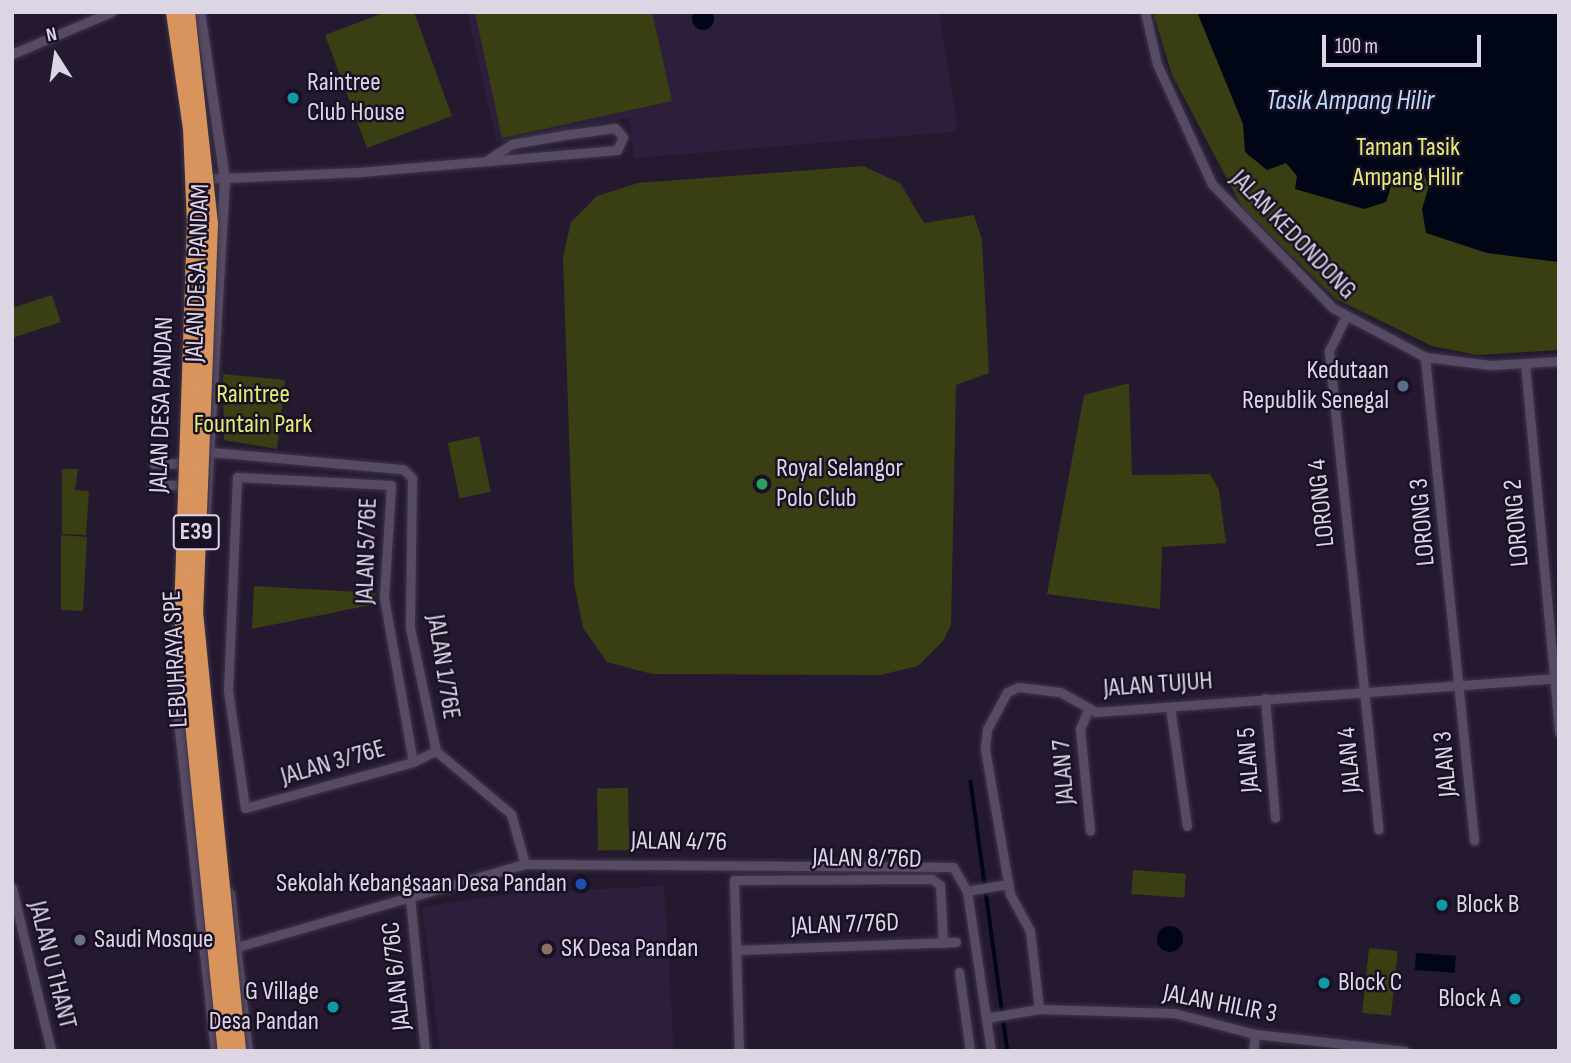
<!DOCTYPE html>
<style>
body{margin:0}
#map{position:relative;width:1571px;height:1063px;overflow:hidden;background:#24192f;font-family:"Sofia Sans Condensed",sans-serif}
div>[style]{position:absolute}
.built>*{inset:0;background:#2d1f3c}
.green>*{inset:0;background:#3a3e13;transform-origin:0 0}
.water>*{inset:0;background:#000616;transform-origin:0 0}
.round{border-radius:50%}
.stream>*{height:3.5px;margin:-1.75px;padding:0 1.75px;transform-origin:1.75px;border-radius:1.75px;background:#000616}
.roads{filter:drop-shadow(0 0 2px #3e3648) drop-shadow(0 0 2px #3e3648)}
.minor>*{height:9px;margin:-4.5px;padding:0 4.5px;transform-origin:4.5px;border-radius:4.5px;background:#574b64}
.tertiary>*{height:10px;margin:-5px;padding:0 5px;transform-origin:5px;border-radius:5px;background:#574b64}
.bridges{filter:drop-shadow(0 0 2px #3e3648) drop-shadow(0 0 2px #3e3648)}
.motorway-bridge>*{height:16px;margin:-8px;padding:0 8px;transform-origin:8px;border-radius:8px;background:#d9945e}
.dots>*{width:19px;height:19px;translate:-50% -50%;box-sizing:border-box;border:4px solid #1a1025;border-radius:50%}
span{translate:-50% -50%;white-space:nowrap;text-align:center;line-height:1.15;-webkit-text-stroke:5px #1a1025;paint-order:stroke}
.shield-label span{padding:2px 5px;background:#1a1025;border:2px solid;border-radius:5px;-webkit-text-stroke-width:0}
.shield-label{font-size:24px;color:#dbd5e4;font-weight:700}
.poi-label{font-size:26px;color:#dbd5e4}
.left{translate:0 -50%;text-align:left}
.right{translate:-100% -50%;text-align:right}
.park-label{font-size:26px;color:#e1ed75}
.street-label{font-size:26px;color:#dbd5e4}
.water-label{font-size:28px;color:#baddfd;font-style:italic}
.frame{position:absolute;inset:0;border:14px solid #dbd5e4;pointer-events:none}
.north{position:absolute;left:21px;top:21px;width:70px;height:70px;-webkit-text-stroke:5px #1a1025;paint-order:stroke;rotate:348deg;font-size:19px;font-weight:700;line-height:28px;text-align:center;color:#dbd5e4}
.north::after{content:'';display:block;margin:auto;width:24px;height:32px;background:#dbd5e4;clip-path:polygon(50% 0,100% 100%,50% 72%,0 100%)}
.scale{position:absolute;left:1322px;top:35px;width:159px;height:32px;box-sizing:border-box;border:4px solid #dbd5e4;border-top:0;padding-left:9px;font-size:21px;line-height:24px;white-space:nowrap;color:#dbd5e4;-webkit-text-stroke:5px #1a1025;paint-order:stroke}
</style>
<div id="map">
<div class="built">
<div style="clip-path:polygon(467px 12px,939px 12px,957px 124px,953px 132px,634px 158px,629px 118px,497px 143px)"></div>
<div style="clip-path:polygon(664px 886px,674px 1051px,440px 1051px,422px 907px,517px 893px)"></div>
</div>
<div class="green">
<div style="clip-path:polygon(386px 12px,414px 12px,452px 116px,367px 148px,325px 35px)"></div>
<div style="clip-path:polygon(475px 12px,652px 12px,672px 101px,502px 138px)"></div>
<div style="clip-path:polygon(1153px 12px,1559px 12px,1559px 350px,1477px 355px,1432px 346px,1336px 299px,1242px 207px,1172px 75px)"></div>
<div style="clip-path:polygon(863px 166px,900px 183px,924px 223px,974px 215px,982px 240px,989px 373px,956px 385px,951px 625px,943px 641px,918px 666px,880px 675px,652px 674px,607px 662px,583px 628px,574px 583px,563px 257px,571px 222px,597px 196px,638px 183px)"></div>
<div style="clip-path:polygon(52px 295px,61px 322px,12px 338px,12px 308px)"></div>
<div style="clip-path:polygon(223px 374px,285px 380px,277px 449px,224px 440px)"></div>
<div style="clip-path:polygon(1129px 383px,1132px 475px,1210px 474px,1219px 490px,1226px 543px,1162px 547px,1160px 609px,1047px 594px,1084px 395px)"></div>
<div style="left:479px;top:436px;width:57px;height:32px;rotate:78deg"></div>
<div style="clip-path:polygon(62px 469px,78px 469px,75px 490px,89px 491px,86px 535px,62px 534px)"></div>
<div style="clip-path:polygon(61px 535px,87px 537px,83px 611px,61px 610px)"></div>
<div style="clip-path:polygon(254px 586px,375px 593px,376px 604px,252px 629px)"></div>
<div style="left:628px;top:788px;width:62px;height:31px;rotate:89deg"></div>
<div style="left:1133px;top:870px;width:53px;height:24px;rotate:4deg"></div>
<div style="left:1369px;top:948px;width:29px;height:65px;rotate:6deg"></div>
</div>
<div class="water">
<div class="round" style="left:692px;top:8px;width:22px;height:22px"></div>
<div style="clip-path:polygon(1197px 12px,1559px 12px,1559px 262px,1487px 253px,1426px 233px,1422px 209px,1429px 186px,1423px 172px,1410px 169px,1393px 180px,1386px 202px,1364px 209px,1295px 189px,1297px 176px,1286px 163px,1267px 170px,1245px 152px,1243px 124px)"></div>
<div class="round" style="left:1157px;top:926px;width:26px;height:26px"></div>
<div style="left:1416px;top:953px;width:40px;height:17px;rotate:4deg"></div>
</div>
<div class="stream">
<div style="left:971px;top:782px;width:272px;rotate:82.2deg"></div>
</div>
<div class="roads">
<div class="minor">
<div style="left:1145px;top:12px;width:53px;rotate:77deg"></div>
<div style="left:1157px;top:64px;width:132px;rotate:65.4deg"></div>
<div style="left:1212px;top:184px;width:173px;rotate:45.7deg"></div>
<div style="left:1333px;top:308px;width:104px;rotate:28deg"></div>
<div style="left:1425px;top:357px;width:66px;rotate:6.9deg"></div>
<div style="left:1491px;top:365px;width:68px;rotate:-3.4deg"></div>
<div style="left:12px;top:54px;width:108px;rotate:-23deg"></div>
<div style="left:202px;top:179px;width:158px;rotate:-2.5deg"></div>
<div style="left:360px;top:172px;width:258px;rotate:-4.9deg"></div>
<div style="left:617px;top:150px;width:14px;rotate:-65deg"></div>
<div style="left:623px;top:137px;width:12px;rotate:-132deg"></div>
<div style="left:615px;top:128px;width:45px;rotate:172.4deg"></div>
<div style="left:570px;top:134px;width:59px;rotate:170.2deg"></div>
<div style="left:512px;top:144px;width:30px;rotate:147deg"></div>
<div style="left:1345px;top:318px;width:37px;rotate:116deg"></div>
<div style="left:1329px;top:351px;width:481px;rotate:84.1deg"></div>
<div style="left:1425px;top:357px;width:486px;rotate:84.2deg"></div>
<div style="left:1525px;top:363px;width:371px;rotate:84.7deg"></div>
<div style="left:211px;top:452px;width:193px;rotate:5.1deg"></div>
<div style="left:403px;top:469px;width:13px;rotate:45deg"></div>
<div style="left:412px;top:478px;width:150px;rotate:90.8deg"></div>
<div style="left:410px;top:628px;width:126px;rotate:78.1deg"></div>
<div style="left:436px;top:751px;width:98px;rotate:40deg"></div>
<div style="left:511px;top:814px;width:52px;rotate:74.4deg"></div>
<div style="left:154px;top:464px;width:29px;rotate:-2deg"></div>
<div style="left:152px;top:484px;width:30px;rotate:2deg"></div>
<div style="left:1265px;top:698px;width:120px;rotate:85.2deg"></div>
<div style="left:1170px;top:707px;width:120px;rotate:81.9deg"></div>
<div style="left:1088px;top:710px;width:21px;rotate:113deg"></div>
<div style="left:1080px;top:729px;width:102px;rotate:84.4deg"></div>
<div style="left:413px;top:762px;width:168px;rotate:-100deg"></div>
<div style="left:384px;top:597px;width:112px;rotate:-86.4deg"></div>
<div style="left:391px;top:485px;width:154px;rotate:-177deg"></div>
<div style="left:237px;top:477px;width:213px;rotate:92.4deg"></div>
<div style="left:228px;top:690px;width:119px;rotate:81.8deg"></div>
<div style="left:245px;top:808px;width:174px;rotate:-15.3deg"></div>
<div style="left:413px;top:762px;width:25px;rotate:-26deg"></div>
<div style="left:12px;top:888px;width:168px;rotate:76.5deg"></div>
<div style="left:967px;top:891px;width:42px;rotate:-9.7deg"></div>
<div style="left:410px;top:898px;width:154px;rotate:84.4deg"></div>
<div style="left:230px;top:949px;width:307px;rotate:-16.1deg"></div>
<div style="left:525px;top:864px;width:428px;rotate:0.4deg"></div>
<div style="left:953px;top:867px;width:28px;rotate:60deg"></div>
<div style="left:967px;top:891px;width:162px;rotate:81.5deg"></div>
<div style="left:736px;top:950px;width:220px;rotate:-2.1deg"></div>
<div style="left:959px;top:972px;width:80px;rotate:82.1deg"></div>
<div style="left:1039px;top:1009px;width:79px;rotate:-96.6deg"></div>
<div style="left:1030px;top:931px;width:42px;rotate:-118.4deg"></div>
<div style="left:1010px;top:894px;width:147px;rotate:-99.8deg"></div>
<div style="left:985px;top:749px;width:20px;rotate:-84deg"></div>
<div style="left:987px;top:729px;width:42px;rotate:-61.6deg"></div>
<div style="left:1007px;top:692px;width:12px;rotate:-24deg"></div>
<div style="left:1018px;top:687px;width:42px;rotate:6.8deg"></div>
<div style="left:1060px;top:692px;width:41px;rotate:29.1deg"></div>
<div style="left:1096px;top:712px;width:464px;rotate:-4.2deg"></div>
<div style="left:986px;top:1018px;width:54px;rotate:-9.6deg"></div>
<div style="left:1039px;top:1009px;width:135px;rotate:1.7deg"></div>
<div style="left:1174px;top:1013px;width:84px;rotate:14.5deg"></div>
<div style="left:1255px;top:1034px;width:151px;rotate:6.5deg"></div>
<div style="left:739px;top:1051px;width:171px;rotate:-91.7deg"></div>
<div style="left:734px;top:880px;width:198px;rotate:-0.3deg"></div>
<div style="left:932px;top:879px;width:10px;rotate:37deg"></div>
<div style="left:940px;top:885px;width:58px;rotate:87deg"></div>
<div style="left:1253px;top:1051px;width:17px;rotate:-83deg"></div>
</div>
<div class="tertiary">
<div style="left:200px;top:12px;width:169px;rotate:81.5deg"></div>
<div style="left:225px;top:179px;width:333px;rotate:93.3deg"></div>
<div style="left:177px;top:629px;width:66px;rotate:90.9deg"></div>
<div style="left:176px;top:695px;width:358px;rotate:83.6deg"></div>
<div style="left:230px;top:894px;width:158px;rotate:83.5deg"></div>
</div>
</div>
<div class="bridges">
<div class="motorway-bridge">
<div style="left:174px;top:12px;width:117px;rotate:81.7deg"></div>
<div style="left:191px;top:128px;width:96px;rotate:87.6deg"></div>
<div style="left:195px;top:224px;width:389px;rotate:91.9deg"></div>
<div style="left:182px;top:613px;width:440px;rotate:84.3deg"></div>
<div style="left:187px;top:12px;width:213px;rotate:83.8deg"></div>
<div style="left:210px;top:224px;width:388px;rotate:92.2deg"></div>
<div style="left:195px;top:612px;width:441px;rotate:84.4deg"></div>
</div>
</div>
<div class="dots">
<div style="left:293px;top:98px;background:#0f9aa8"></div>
<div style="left:1403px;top:386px;background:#5c6f8a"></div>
<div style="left:762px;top:484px;background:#2e9e5b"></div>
<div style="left:581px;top:884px;background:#1a4fb4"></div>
<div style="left:1442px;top:905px;background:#0f9aa8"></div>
<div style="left:80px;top:940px;background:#6b7280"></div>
<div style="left:547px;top:949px;background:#8d6e63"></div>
<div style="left:1324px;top:983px;background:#0f9aa8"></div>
<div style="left:1515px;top:999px;background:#0f9aa8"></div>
<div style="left:333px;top:1007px;background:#0f9aa8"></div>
</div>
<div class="shield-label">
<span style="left:196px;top:532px">E39</span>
</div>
<div class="poi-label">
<span class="left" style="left:307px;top:98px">Raintree<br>Club House</span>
<span class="right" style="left:1389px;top:386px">Kedutaan<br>Republik Senegal</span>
<span class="left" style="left:776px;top:484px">Royal Selangor<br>Polo Club</span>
<span class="right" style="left:567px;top:884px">Sekolah Kebangsaan Desa Pandan</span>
<span class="left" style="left:1456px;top:905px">Block B</span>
<span class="left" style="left:94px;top:940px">Saudi Mosque</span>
<span class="left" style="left:561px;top:949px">SK Desa Pandan</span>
<span class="left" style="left:1338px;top:983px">Block C</span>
<span class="right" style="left:319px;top:1007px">G Village<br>Desa Pandan</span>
<span class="right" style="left:1501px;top:999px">Block A</span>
</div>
<div class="park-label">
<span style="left:1408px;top:163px">Taman Tasik<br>Ampang Hilir</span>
<span style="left:253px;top:410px">Raintree<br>Fountain Park</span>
</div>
<div class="street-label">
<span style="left:1293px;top:235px;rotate:46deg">JALAN KEDONDONG</span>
<span style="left:198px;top:273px;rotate:-88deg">JALAN DESA PANDAM</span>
<span style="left:162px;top:405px;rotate:-88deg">JALAN DESA PANDAN</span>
<span style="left:1322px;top:503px;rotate:-96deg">LORONG 4</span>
<span style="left:1423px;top:522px;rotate:-95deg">LORONG 3</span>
<span style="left:1517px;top:523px;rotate:-95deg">LORONG 2</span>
<span style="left:367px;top:551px;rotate:-88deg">JALAN 5/76E</span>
<span style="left:176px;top:659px;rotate:-93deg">LEBUHRAYA SPE</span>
<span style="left:443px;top:667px;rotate:81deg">JALAN 1/76E</span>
<span style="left:1158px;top:685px;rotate:-4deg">JALAN TUJUH</span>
<span style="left:1249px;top:760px;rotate:-94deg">JALAN 5</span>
<span style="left:1350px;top:760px;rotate:-95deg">JALAN 4</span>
<span style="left:333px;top:763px;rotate:-16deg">JALAN 3/76E</span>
<span style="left:1446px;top:764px;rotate:-95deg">JALAN 3</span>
<span style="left:1064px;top:772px;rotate:-94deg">JALAN 7</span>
<span style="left:679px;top:842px;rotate:1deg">JALAN 4/76</span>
<span style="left:867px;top:859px;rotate:1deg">JALAN 8/76D</span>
<span style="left:845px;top:925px;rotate:-2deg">JALAN 7/76D</span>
<span style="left:52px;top:965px;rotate:76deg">JALAN U THANT</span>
<span style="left:397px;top:976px;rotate:-96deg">JALAN 6/76C</span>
<span style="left:1220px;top:1004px;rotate:11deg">JALAN HILIR 3</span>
</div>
<div class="water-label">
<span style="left:1350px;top:101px">Tasik Ampang Hilir</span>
</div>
<div class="frame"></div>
<div class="north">N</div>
<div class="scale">100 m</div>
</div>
